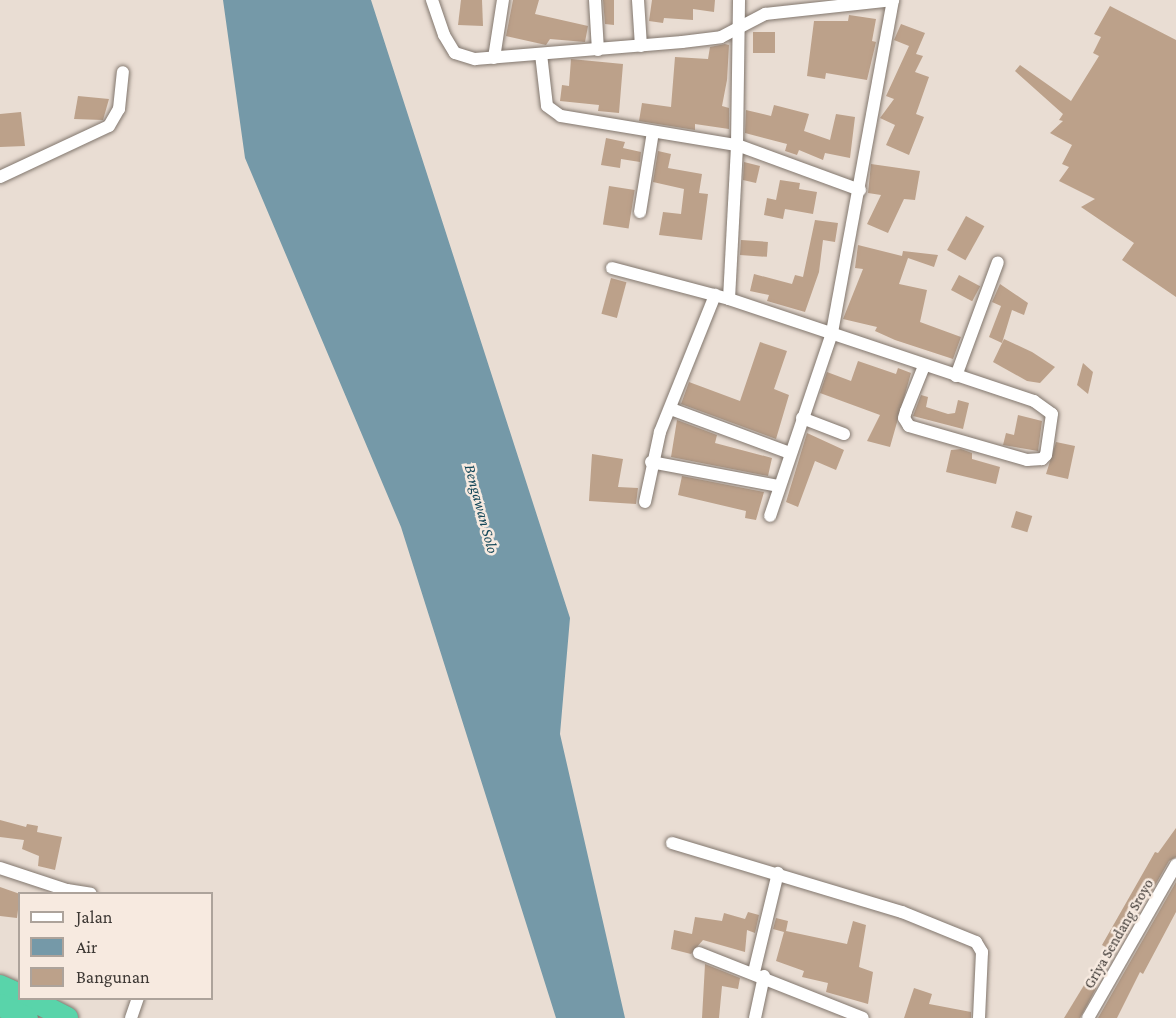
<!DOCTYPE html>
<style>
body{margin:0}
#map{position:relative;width:1176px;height:1018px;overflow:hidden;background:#e9ddd3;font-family:"Crimson Pro",serif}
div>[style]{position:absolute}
.water>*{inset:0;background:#7599a8}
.building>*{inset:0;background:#bca18a;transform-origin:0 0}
.roads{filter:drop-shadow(0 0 2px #81766d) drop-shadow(0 0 2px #81766d)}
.street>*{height:12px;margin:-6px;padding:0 6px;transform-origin:6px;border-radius:6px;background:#fff}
.highway>*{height:22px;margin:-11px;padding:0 11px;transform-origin:11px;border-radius:11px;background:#59d4aa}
span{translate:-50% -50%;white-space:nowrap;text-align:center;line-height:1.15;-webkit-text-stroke:5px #f7eae0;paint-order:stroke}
.street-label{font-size:15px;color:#3d3834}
.water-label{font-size:16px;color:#17495a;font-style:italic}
.legend{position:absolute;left:18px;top:892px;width:195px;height:108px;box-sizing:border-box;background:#f7eae0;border:2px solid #ada39b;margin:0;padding:8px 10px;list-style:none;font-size:18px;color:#3d3834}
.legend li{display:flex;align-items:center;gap:12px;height:30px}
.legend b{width:30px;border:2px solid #ada39b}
</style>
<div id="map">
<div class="water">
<div style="clip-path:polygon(223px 0,371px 0,570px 618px,560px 734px,625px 1018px,556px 1018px,401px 527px,245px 158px)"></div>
</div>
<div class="building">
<div style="clip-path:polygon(461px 0,482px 0,483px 26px,458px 25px)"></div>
<div style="clip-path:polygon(513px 0,539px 0,535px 14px,588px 26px,585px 42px,550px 39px,546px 45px,506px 36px)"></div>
<div style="clip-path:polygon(603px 0,614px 0,614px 25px,605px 24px)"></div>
<div style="clip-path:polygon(652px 0,715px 0,714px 12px,693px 9px,693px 20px,664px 18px,663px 23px,649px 21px)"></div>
<div style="clip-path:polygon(1110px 6px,1176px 40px,1176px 297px,1122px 260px,1134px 243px,1081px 207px,1095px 199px,1059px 181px,1069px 167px,1062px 164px,1072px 145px,1050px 133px,1063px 121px,1059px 120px,1063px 114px,1015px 71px,1020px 65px,1071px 101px,1099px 56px,1093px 53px,1101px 37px,1094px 34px)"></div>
<div style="clip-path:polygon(849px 15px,876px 19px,872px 41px,876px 42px,867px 80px,826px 73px,825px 79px,807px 76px,814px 21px,848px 21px)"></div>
<div style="clip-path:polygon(901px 24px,925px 33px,916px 54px,923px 56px,915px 72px,929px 77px,916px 114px,924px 117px,909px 155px,886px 145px,895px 125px,880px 118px,894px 99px,886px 96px,909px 46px,894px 40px)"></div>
<div style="left:753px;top:32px;width:22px;height:21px"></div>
<div style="clip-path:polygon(725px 44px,729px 45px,727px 80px,722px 106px,729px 108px,729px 129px,695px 124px,695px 130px,639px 121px,642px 103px,671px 107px,675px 57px,708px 59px,710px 47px)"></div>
<div style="clip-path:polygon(571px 59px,623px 64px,619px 113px,598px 111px,599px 105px,560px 101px,562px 85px,569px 86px)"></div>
<div style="clip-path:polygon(78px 96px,109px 99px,103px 120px,74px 119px)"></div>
<div style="clip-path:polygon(774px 105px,809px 114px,804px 131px,830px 140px,836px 114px,855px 117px,850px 158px,825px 153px,823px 160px,799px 150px,797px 155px,785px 151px,787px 144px,745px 133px,746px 110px,771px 116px)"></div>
<div style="clip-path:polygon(21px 112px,25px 146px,0 147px,0 114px)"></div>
<div style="clip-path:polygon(606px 138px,625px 142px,623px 148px,641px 152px,640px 162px,621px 159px,620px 168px,601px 165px)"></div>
<div style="clip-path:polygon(658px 151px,671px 154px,668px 168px,702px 174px,699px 193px,708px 194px,702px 240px,659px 235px,663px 212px,681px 214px,684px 189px,653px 182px)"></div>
<div style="clip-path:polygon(744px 162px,760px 166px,756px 183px,743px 180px)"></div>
<div style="clip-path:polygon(871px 164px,920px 171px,915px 200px,904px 199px,888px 233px,867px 224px,881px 195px,868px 193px)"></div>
<div style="clip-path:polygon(780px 180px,800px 183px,799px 189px,817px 192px,813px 214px,785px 209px,783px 219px,764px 215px,767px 198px,776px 200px)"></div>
<div style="left:609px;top:186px;width:26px;height:39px;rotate:9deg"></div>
<div style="left:966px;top:216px;width:21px;height:39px;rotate:29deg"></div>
<div style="clip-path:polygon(815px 220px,838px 223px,835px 242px,823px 240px,819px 272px,805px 312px,767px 301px,769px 295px,750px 291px,754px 274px,792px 284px,795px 275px,803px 277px)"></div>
<div style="left:741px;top:240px;width:27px;height:15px;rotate:4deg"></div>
<div style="clip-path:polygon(858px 245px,902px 256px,903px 251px,938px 255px,934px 267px,908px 258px,899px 284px,927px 290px,920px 322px,961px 337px,953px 359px,895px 340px,875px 331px,877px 327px,843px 319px,863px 269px,855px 268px)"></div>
<div style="left:959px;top:275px;width:24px;height:17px;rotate:28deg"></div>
<div style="left:611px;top:278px;width:16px;height:37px;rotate:15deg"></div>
<div style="clip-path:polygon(1000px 284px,1028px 303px,1024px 315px,1012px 310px,1002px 343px,989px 337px,1001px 306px,992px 302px)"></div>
<div style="clip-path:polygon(1004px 339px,1032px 352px,1055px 367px,1040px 383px,1027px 381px,993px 362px)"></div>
<div style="clip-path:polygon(760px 342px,787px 351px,774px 389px,789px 395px,776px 439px,681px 404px,689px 382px,740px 401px)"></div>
<div style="clip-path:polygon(858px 361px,896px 374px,898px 368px,911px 373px,890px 447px,867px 441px,880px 415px,820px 393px,827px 372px,851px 381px)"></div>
<div style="clip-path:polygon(1083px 363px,1093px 372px,1088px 394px,1077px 385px)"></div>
<div style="clip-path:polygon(921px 395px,928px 397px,926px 407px,948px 414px,955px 413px,958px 400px,969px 403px,963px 429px,913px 416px)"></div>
<div style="clip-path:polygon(1018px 415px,1042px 421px,1038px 451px,1003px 445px,1006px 433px,1014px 435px)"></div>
<div style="clip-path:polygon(677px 420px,717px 435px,715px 443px,772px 458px,768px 476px,671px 457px)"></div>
<div style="clip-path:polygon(807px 433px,844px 450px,836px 470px,815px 461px,798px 507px,786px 502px)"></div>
<div style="clip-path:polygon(1056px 442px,1075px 446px,1068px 479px,1046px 474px)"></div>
<div style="clip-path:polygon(961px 449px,972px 453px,972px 459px,1000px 467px,996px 484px,946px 472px,951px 450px)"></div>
<div style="clip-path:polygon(592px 454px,623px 459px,618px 487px,638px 488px,636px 504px,589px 501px)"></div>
<div style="clip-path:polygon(682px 476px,764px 492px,756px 520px,745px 518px,746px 511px,678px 495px)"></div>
<div style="left:1016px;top:511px;width:17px;height:17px;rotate:17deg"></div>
<div style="clip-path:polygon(0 820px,26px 827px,27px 824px,38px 826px,37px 832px,62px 837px,55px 870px,38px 866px,39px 856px,22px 849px,24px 840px,0 837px)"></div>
<div style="clip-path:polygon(1176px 828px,1176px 857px,1169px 861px,1116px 953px,1102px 945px,1155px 852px,1158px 853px)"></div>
<div style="clip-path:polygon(1176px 882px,1176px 912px,1143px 974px,1140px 972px,1117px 1018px,1098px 1018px)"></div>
<div style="clip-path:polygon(0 887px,20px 894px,17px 918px,0 916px)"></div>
<div style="clip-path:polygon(748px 912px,759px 915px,755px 933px,747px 930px,745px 952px,703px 940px,691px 954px,671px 949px,674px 930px,692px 934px,695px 917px,722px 921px,724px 913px,745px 919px)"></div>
<div style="clip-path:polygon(776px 918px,788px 921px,786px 931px,847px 944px,853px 921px,866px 925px,859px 967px,873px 972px,868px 1004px,826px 992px,828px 983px,802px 977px,804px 971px,776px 961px,784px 932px,773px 929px)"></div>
<div style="clip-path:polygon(705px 964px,740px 978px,738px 989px,722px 986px,719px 1018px,702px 1018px)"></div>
<div style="clip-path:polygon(1089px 977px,1099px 983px,1080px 1018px,1064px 1018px)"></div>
<div style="clip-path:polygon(914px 988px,932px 994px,929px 1004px,971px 1012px,971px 1018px,904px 1018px)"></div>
</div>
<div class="roads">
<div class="street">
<div style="left:432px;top:0;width:37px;rotate:71deg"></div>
<div style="left:444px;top:35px;width:21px;rotate:59deg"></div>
<div style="left:455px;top:53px;width:21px;rotate:17deg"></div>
<div style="left:475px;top:59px;width:208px;rotate:-4.7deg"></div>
<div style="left:682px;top:42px;width:39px;rotate:-7deg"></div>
<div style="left:721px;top:37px;width:50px;rotate:-27.6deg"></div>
<div style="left:765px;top:14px;width:129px;rotate:-6.2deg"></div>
<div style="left:893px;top:0;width:339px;rotate:100.4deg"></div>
<div style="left:832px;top:333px;width:193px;rotate:108.7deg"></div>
<div style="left:595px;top:0;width:50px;rotate:86.6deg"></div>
<div style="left:638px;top:0;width:46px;rotate:86.3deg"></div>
<div style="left:541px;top:54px;width:52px;rotate:83.4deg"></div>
<div style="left:547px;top:106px;width:17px;rotate:36deg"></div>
<div style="left:561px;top:116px;width:178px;rotate:9.4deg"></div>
<div style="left:737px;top:145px;width:131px;rotate:20.1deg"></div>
<div style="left:494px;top:58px;width:59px;rotate:-81.2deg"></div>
<div style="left:0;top:177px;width:120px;rotate:-25.1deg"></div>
<div style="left:109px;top:126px;width:20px;rotate:-60deg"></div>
<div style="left:119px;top:109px;width:37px;rotate:-84deg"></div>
<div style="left:640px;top:212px;width:81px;rotate:-80.8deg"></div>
<div style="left:612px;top:268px;width:121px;rotate:14.8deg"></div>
<div style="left:729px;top:299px;width:322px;rotate:18.5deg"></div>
<div style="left:1034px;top:401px;width:22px;rotate:36deg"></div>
<div style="left:1052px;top:414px;width:41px;rotate:98.3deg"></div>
<div style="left:1046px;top:455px;width:6px;rotate:135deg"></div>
<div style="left:1042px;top:459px;width:15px;rotate:176deg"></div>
<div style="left:1027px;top:460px;width:123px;rotate:-163.9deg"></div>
<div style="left:909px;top:426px;width:9px;rotate:-122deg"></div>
<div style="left:904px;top:418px;width:7px;rotate:-74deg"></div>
<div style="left:906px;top:411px;width:48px;rotate:-68.2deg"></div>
<div style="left:729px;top:299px;width:154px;rotate:-87deg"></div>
<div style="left:737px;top:145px;width:145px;rotate:-89.2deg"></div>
<div style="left:956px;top:376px;width:121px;rotate:-69.8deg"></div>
<div style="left:671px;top:409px;width:127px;rotate:20.3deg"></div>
<div style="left:802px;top:418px;width:45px;rotate:20.9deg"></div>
<div style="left:651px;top:462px;width:129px;rotate:10.7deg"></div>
<div style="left:645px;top:502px;width:72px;rotate:-77.9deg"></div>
<div style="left:660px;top:432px;width:148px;rotate:-68.1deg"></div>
<div style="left:672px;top:843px;width:240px;rotate:16.7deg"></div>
<div style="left:902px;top:912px;width:80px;rotate:22.1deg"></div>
<div style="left:976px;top:942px;width:12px;rotate:59deg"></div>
<div style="left:982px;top:952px;width:66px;rotate:92.6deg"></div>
<div style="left:0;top:868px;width:71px;rotate:18.2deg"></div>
<div style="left:67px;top:890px;width:24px;rotate:9deg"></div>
<div style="left:699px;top:953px;width:176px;rotate:21.6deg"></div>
<div style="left:754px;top:972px;width:102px;rotate:-76.4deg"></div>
<div style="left:131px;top:1018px;width:21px;rotate:-71deg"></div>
<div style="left:755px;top:1018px;width:43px;rotate:-77.9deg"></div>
<div style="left:1088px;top:1018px;width:177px;rotate:-60.1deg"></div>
</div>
<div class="highway">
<div style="left:0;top:986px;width:22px;rotate:24deg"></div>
<div style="left:28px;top:998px;width:44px;rotate:27.1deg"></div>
<div style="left:0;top:1005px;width:30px;rotate:26deg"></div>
</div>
</div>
<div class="street-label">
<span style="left:1119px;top:934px;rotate:-60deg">Griya Sendang Sroyo</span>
</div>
<div class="water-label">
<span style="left:481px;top:509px;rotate:75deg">Bengawan Solo</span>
</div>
<ul class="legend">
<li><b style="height:8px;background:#fff"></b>Jalan</li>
<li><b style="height:16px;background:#7599a8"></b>Air</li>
<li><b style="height:16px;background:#bca18a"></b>Bangunan</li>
</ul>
</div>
